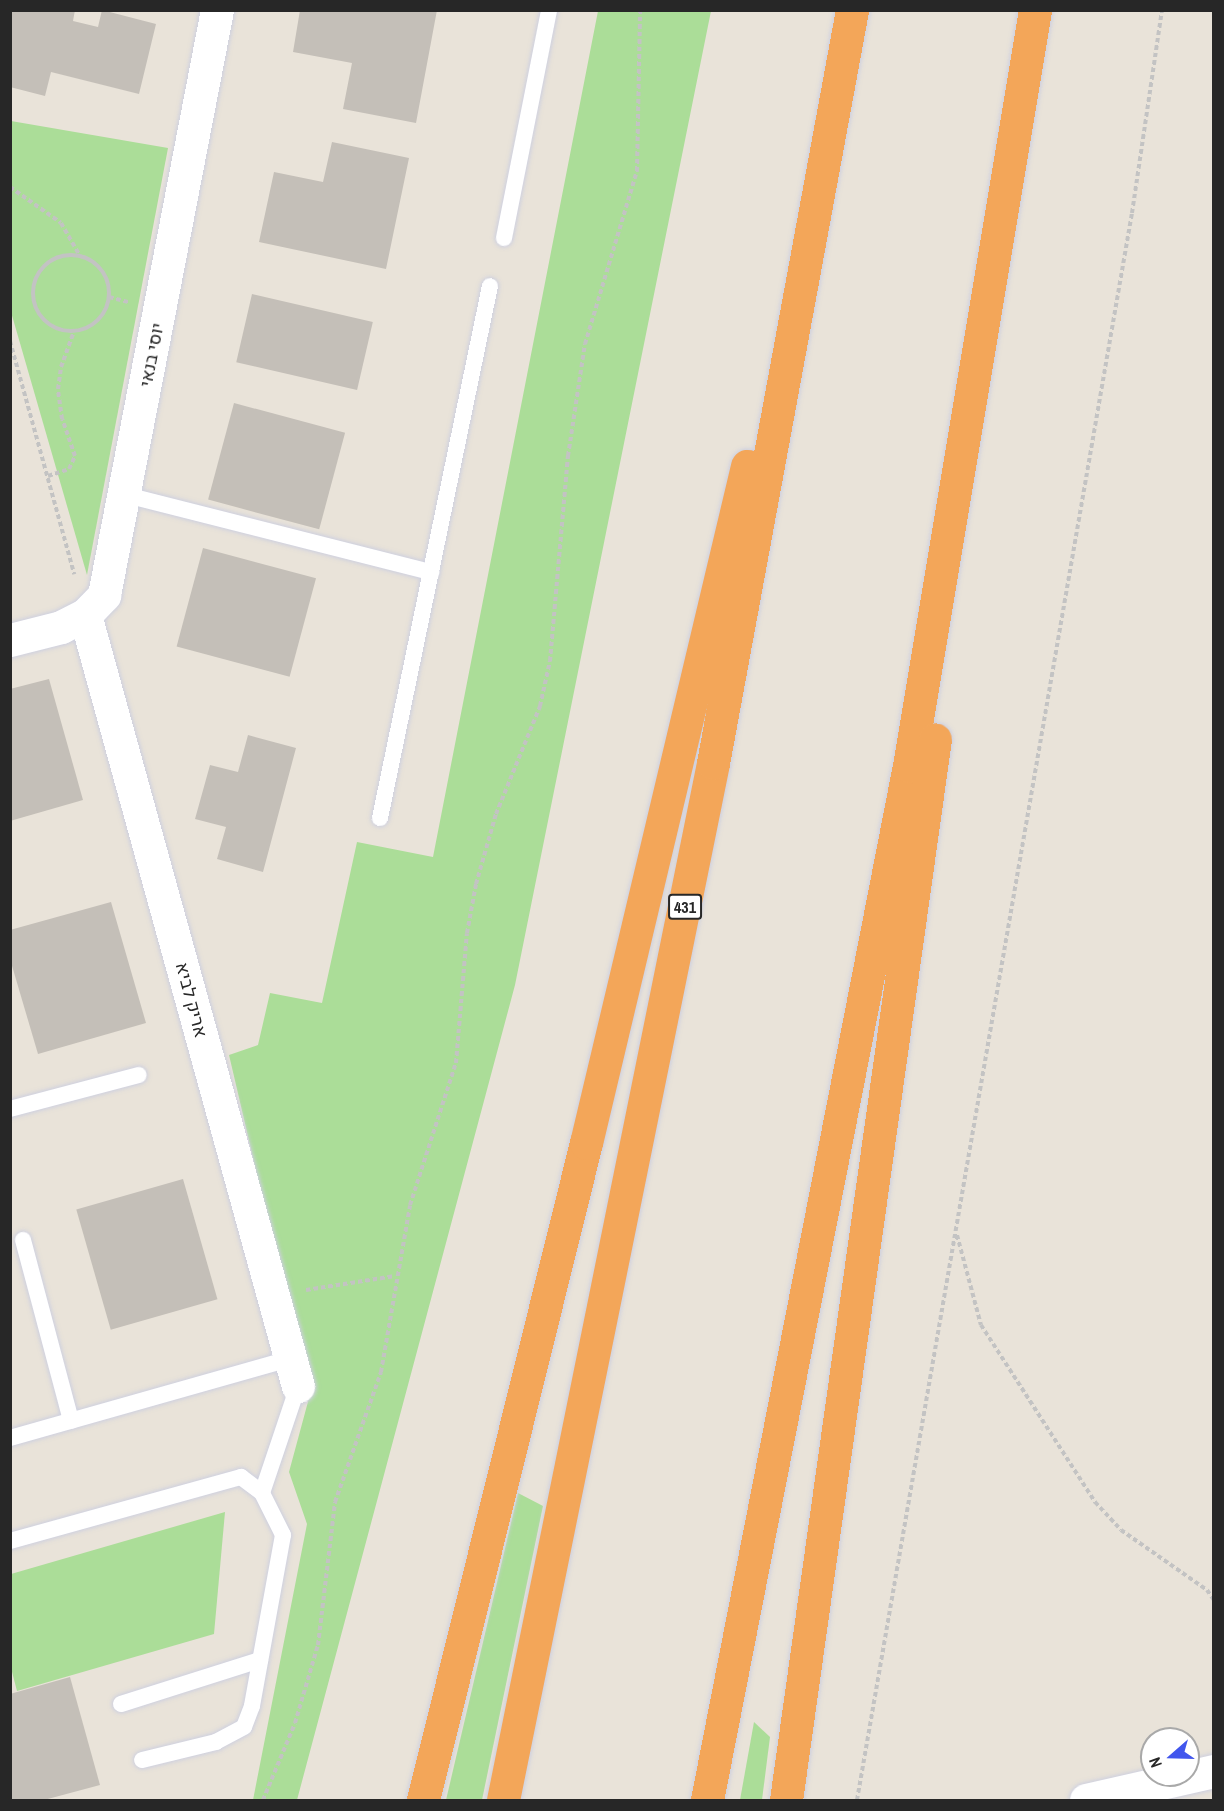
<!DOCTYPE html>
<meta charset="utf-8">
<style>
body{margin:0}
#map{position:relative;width:1224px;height:1811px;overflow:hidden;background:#e9e3d9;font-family:"Archivo Narrow",Heebo,sans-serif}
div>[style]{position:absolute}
.green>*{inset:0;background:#abdd98}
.building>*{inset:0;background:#c4bfb8;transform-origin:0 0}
.path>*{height:4px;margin-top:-2px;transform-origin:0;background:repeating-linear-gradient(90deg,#c3c3c3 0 4.5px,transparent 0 7.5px)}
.path>.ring{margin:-2px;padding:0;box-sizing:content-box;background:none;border:4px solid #c3c3c3;border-radius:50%}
.roads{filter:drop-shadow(0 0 2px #ced0df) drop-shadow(0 0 2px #ced0df)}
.lane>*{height:16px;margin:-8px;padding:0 8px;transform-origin:8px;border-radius:8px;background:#fff}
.street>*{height:33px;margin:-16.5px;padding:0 16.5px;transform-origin:16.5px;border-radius:16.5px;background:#fff}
.secondary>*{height:33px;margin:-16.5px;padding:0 16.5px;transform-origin:16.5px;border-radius:16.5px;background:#fff}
.highway>*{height:33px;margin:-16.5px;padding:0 16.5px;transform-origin:16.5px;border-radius:16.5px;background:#f3a659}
span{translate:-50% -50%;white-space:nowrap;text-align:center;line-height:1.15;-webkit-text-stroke:4.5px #fff;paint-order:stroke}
.shield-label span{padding:2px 4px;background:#fff;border:2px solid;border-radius:4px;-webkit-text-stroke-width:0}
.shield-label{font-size:16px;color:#272727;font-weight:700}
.street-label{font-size:18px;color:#272727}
.frame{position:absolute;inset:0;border:12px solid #272727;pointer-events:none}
.north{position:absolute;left:1140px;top:1727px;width:60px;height:60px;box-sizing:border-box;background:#fff;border:2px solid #a9a9a9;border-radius:50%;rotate:250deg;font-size:16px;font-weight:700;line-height:24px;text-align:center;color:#272727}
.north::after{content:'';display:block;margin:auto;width:21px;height:27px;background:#4156ed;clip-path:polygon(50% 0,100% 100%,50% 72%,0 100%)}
</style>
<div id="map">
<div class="green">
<div style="clip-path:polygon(598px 11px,711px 11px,515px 985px,297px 1800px,253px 1800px,307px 1524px,289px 1472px,309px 1398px,229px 1055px,258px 1045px,270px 993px,322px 1003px,357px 842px,433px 857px)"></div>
<div style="clip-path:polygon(11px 121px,168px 148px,87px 575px,11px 312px)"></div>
<div style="clip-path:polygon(518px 1493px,543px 1506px,482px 1800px,446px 1800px)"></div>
<div style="clip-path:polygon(225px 1512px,214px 1634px,17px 1691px,11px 1668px,11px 1574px)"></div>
<div style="clip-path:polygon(754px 1722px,770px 1737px,762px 1800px,740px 1800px)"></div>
</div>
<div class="building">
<div style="clip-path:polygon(10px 10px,75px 10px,73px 21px,98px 27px,102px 10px,156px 24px,139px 94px,51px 72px,45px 96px,10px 87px)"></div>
<div style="clip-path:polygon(300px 10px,437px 10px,416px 123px,343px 109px,352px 63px,293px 52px)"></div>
<div style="clip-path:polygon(332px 142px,409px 158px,386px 269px,259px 242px,274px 172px,323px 182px)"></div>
<div style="left:252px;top:294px;width:124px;height:70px;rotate:13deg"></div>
<div style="left:234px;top:403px;width:115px;height:100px;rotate:15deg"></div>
<div style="left:203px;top:548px;width:117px;height:102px;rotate:15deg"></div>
<div style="clip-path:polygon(49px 679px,83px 800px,10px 821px,10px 689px)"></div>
<div style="clip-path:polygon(248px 735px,296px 748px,263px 872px,217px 859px,226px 827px,195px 819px,210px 765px,238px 772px)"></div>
<div style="clip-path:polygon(111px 902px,146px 1023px,38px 1054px,10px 959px,10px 930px)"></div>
<div style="left:183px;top:1179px;width:125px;height:111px;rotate:74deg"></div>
<div style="clip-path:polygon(70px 1677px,100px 1785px,44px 1800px,10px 1800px,10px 1694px)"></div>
</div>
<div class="path">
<div style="left:10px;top:187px;width:62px;rotate:35.2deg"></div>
<div style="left:61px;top:223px;width:38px;rotate:60deg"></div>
<div class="ring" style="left:33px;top:255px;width:72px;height:72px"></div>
<div style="left:109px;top:297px;width:20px;rotate:15deg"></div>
<div style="left:10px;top:341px;width:242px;rotate:74.6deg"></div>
<div style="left:48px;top:476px;width:22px;rotate:-18deg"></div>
<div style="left:69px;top:469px;width:14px;rotate:-65deg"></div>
<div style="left:75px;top:456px;width:39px;rotate:-109deg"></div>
<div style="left:62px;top:419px;width:30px;rotate:-98deg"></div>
<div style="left:58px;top:389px;width:22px;rotate:-82deg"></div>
<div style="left:61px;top:367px;width:38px;rotate:-70deg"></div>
<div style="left:957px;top:1235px;width:93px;rotate:75.1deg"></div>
<div style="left:981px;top:1325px;width:211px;rotate:57.2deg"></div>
<div style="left:1095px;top:1502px;width:38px;rotate:47deg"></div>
<div style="left:1121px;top:1530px;width:105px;rotate:34.9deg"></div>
<div style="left:1207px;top:1590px;width:12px;rotate:55deg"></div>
<div style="left:306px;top:1290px;width:90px;rotate:-8.9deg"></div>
<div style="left:263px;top:1800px;width:83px;rotate:-67.4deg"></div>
<div style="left:295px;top:1723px;width:81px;rotate:-73.6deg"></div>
<div style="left:318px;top:1645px;width:144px;rotate:-83.2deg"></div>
<div style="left:335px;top:1502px;width:138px;rotate:-70.5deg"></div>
<div style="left:381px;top:1372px;width:169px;rotate:-80.1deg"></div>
<div style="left:410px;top:1205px;width:149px;rotate:-72.1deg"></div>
<div style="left:456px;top:1063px;width:130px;rotate:-85.2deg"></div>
<div style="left:467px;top:933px;width:50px;rotate:-79.6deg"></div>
<div style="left:476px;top:884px;width:73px;rotate:-74.1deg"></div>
<div style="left:496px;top:814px;width:117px;rotate:-67.8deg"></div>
<div style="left:540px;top:706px;width:46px;rotate:-77.5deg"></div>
<div style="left:550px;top:661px;width:206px;rotate:-85deg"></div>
<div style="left:568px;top:456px;width:113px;rotate:-81.4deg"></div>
<div style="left:585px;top:344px;width:181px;rotate:-73.3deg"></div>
<div style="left:637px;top:171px;width:161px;rotate:-88.9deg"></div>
<div style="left:857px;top:1800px;width:1611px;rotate:-80.17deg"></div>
<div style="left:1132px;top:213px;width:205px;rotate:-81.6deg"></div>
</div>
<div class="roads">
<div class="lane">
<div style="left:504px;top:238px;width:232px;rotate:-78.8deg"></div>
<div style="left:126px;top:495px;width:315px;rotate:14.2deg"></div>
<div style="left:380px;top:818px;width:543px;rotate:-78.32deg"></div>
<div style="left:10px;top:1109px;width:133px;rotate:-14.8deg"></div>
<div style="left:23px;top:1240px;width:187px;rotate:75.1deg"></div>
<div style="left:10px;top:1438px;width:291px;rotate:-15.8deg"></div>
<div style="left:262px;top:1493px;width:113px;rotate:-71.4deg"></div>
<div style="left:10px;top:1541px;width:240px;rotate:-15.5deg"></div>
<div style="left:241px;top:1477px;width:26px;rotate:37deg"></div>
<div style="left:262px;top:1493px;width:47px;rotate:63.4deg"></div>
<div style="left:283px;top:1535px;width:174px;rotate:100.3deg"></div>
<div style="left:252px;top:1706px;width:22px;rotate:111deg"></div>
<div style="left:244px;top:1727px;width:32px;rotate:152deg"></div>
<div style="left:216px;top:1742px;width:76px;rotate:166.3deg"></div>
<div style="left:121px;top:1704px;width:146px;rotate:-17.6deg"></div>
</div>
<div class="street">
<div style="left:85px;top:615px;width:800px;rotate:74.56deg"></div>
<div style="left:10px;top:640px;width:53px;rotate:-14.3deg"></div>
<div style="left:61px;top:627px;width:27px;rotate:-27deg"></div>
<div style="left:85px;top:615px;width:28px;rotate:-46deg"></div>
<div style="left:104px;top:595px;width:596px;rotate:-79.07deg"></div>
</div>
<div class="secondary">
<div style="left:1086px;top:1800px;width:131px;rotate:-12.8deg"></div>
</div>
<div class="highway">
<div style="left:423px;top:1800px;width:677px;rotate:-76.07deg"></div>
<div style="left:586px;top:1143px;width:696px;rotate:-76.62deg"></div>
<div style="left:503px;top:1800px;width:1058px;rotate:-78.55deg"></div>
<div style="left:713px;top:763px;width:766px;rotate:-79.54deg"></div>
<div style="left:707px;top:1800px;width:1054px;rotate:-78.95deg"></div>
<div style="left:909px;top:766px;width:766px;rotate:-80.54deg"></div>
<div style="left:786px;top:1800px;width:1071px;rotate:-82.01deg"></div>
</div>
</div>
<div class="shield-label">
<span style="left:685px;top:907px">431</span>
</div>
<div class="street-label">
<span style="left:152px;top:355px;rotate:-79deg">יוסי בנאי</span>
<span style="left:191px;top:1000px;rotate:75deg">אריק לביא</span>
</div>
<div class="frame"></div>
<div class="north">N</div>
</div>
